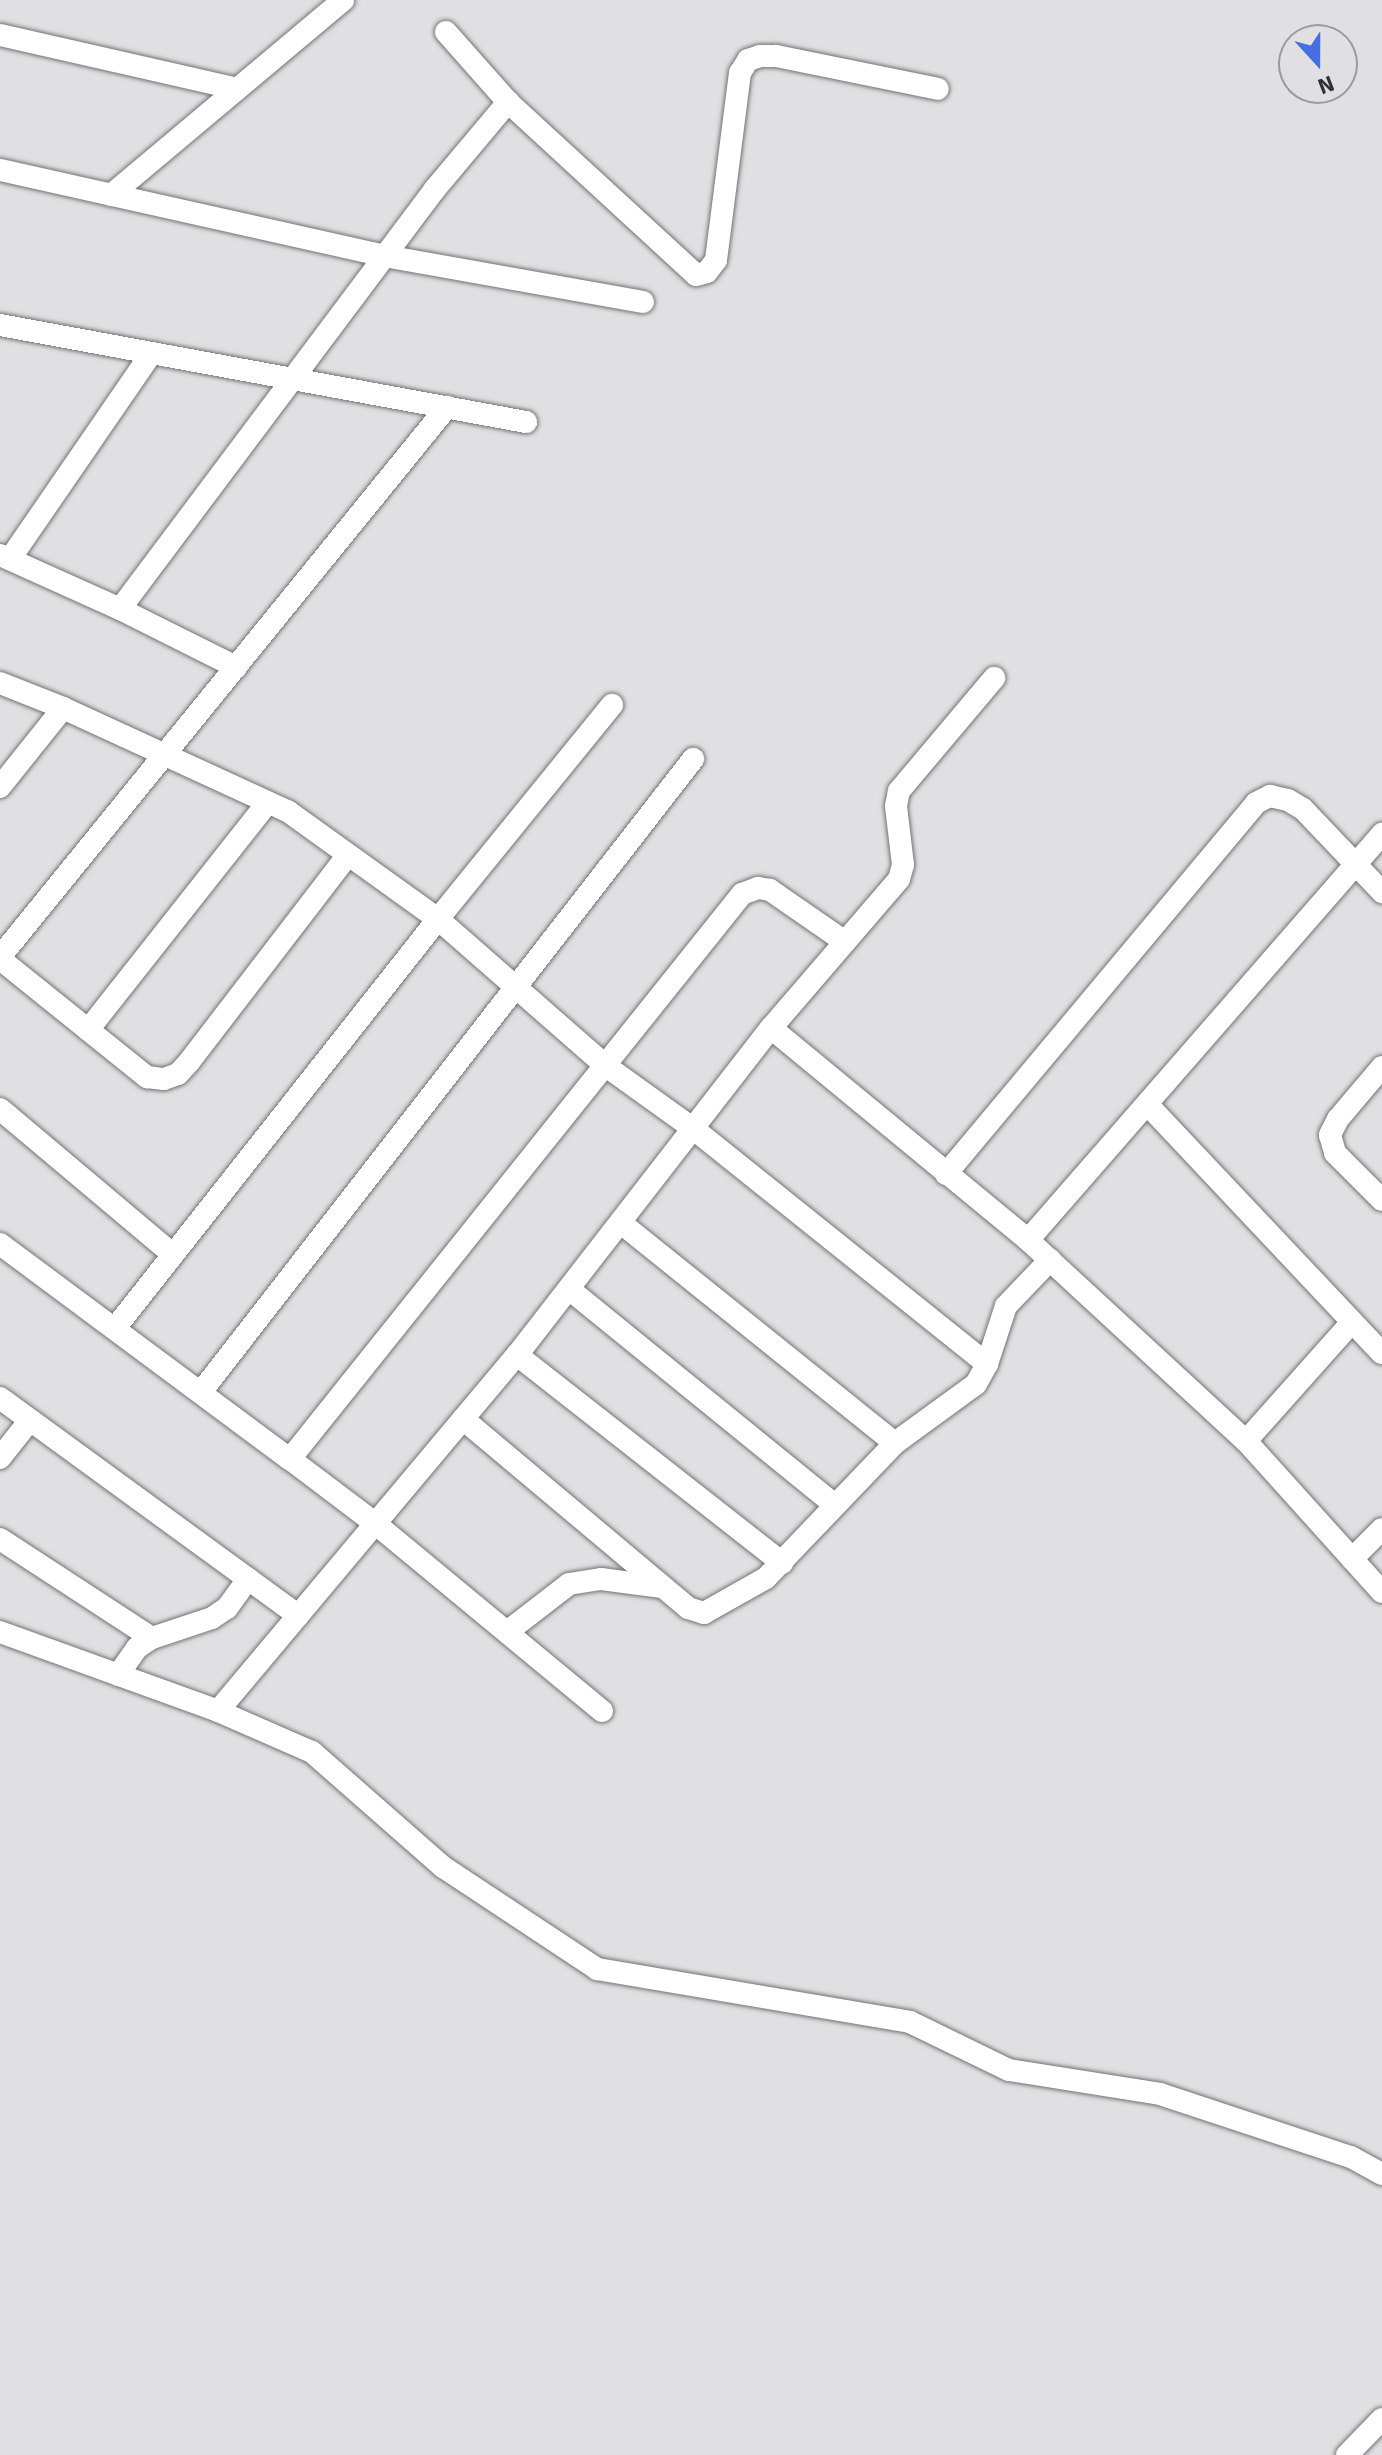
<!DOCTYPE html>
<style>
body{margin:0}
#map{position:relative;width:1382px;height:2455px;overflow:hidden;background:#e0e0e3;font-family:Signika,sans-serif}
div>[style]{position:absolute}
.roads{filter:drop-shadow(0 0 2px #727375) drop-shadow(0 0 2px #727375)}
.street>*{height:22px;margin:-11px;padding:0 11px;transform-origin:11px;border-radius:11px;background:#fff}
span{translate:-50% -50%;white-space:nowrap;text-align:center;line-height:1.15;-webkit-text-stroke:7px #e0e0e3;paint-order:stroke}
.north{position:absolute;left:1278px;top:24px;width:80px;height:80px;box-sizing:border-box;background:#e0e0e3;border:2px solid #9a9a9d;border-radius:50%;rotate:159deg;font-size:22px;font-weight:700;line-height:32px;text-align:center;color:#313233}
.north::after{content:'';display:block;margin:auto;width:28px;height:36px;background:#436fe1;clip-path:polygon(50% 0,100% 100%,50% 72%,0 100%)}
</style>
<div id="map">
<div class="roads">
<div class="street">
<div style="left:446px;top:32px;width:94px;rotate:48.5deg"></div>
<div style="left:508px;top:102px;width:255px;rotate:42.6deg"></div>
<div style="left:696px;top:275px;width:11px;rotate:-15deg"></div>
<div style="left:707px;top:272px;width:15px;rotate:-53deg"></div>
<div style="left:716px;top:260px;width:189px;rotate:-82.7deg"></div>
<div style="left:740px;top:73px;width:15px;rotate:-58deg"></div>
<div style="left:748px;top:60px;width:13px;rotate:-18deg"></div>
<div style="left:760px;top:56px;width:16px"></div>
<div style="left:776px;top:56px;width:165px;rotate:11.5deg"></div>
<div style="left:0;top:35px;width:243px;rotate:12.8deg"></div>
<div style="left:0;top:170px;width:394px;rotate:12.6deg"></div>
<div style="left:385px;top:256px;width:262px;rotate:10.1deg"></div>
<div style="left:111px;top:195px;width:303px;rotate:-40deg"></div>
<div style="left:0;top:325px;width:535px;rotate:10.45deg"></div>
<div style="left:0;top:555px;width:132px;rotate:24.2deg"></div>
<div style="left:120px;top:609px;width:130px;rotate:26.6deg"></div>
<div style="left:10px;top:559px;width:249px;rotate:-55.5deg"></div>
<div style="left:120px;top:609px;width:525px;rotate:-53.13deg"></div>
<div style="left:435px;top:189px;width:114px;rotate:-50deg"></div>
<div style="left:0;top:683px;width:68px;rotate:21.6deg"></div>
<div style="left:63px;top:708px;width:249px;rotate:24.7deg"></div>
<div style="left:289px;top:812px;width:183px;rotate:35.7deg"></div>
<div style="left:438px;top:919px;width:276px;rotate:-50.9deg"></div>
<div style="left:0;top:787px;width:101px;rotate:-51.4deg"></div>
<div style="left:0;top:957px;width:709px;rotate:-50.9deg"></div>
<div style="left:0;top:959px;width:189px;rotate:38.8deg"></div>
<div style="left:147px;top:1077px;width:17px;rotate:7deg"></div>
<div style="left:164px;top:1079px;width:15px;rotate:-20deg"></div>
<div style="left:178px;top:1074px;width:16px;rotate:-47deg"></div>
<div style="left:189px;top:1062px;width:261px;rotate:-52.5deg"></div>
<div style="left:771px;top:1028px;width:333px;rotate:39.5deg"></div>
<div style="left:1028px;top:1240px;width:297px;rotate:42.7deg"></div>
<div style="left:1246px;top:1441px;width:203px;rotate:48deg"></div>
<div style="left:88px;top:1030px;width:290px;rotate:-51.7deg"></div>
<div style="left:1382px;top:1067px;width:68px;rotate:130.2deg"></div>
<div style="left:1338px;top:1119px;width:18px;rotate:117deg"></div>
<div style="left:1330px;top:1135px;width:19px;rotate:74deg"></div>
<div style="left:1335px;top:1153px;width:66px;rotate:45deg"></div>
<div style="left:1147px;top:1104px;width:342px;rotate:46.7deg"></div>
<div style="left:0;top:1109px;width:225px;rotate:40.1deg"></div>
<div style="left:946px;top:1174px;width:483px;rotate:-50.1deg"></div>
<div style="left:1256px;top:803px;width:16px;rotate:-27deg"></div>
<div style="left:1270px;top:796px;width:18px;rotate:13deg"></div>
<div style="left:1288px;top:800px;width:17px;rotate:31deg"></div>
<div style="left:1303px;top:809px;width:115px;rotate:46.4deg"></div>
<div style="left:621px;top:1223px;width:351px;rotate:38.8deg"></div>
<div style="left:1028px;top:1240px;width:539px;rotate:-48.91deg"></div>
<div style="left:0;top:1244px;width:361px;rotate:36.6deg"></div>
<div style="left:569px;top:1289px;width:341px;rotate:39.1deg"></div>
<div style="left:116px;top:1327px;width:520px;rotate:-51.72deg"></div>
<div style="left:438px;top:919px;width:223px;rotate:41.2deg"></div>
<div style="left:606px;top:1066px;width:110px;rotate:35.7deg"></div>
<div style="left:695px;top:1130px;width:374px;rotate:38.7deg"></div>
<div style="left:517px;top:1355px;width:337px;rotate:38.1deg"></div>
<div style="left:201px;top:1392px;width:802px;rotate:-52.14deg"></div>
<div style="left:0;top:1398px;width:369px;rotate:36.1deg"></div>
<div style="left:463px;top:1419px;width:294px;rotate:40deg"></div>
<div style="left:688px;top:1608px;width:17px;rotate:17deg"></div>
<div style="left:704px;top:1613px;width:71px;rotate:-29.4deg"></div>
<div style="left:766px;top:1578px;width:187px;rotate:-46.3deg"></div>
<div style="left:895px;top:1443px;width:100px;rotate:-36.1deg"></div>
<div style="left:976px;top:1384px;width:23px;rotate:-61deg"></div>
<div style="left:987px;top:1364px;width:61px;rotate:-71.9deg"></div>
<div style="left:1006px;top:1306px;width:64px;rotate:-46.3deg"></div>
<div style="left:1246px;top:1441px;width:159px;rotate:-48.3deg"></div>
<div style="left:0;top:1458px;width:48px;rotate:-51.7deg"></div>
<div style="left:0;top:1539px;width:181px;rotate:33.1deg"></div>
<div style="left:1352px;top:1559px;width:42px;rotate:-45deg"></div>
<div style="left:0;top:1632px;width:232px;rotate:19.9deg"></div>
<div style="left:218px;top:1711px;width:465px;rotate:-50deg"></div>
<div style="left:517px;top:1355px;width:414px;rotate:-52.2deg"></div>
<div style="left:771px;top:1028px;width:196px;rotate:-49.3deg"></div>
<div style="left:899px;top:879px;width:15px;rotate:-74deg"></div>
<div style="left:903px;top:865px;width:59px;rotate:-96.8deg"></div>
<div style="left:896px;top:806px;width:15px;rotate:-79deg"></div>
<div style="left:899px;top:791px;width:148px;rotate:-49.9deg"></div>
<div style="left:507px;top:1632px;width:78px;rotate:-37.7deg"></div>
<div style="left:569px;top:1584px;width:32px;rotate:-9deg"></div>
<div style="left:601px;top:1579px;width:62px;rotate:7.5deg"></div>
<div style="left:118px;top:1675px;width:33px;rotate:-55deg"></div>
<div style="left:137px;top:1648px;width:18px;rotate:-34deg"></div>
<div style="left:152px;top:1638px;width:63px;rotate:-18.4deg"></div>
<div style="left:212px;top:1618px;width:18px;rotate:-34deg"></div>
<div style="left:227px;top:1608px;width:36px;rotate:-54deg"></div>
<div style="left:218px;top:1711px;width:103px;rotate:23.6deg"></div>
<div style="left:312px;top:1752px;width:174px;rotate:41.3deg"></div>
<div style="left:443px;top:1867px;width:185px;rotate:33.5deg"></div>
<div style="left:597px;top:1969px;width:317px;rotate:9.6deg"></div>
<div style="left:910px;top:2022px;width:110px;rotate:25.9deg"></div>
<div style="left:1009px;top:2070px;width:153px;rotate:9deg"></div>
<div style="left:1160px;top:2094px;width:201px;rotate:18.3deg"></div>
<div style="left:1351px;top:2157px;width:35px;rotate:29deg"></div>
<div style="left:602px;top:1711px;width:293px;rotate:-140.4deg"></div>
<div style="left:376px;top:1524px;width:108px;rotate:-142.9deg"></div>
<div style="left:290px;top:1459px;width:724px;rotate:-51.34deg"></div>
<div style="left:742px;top:894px;width:17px;rotate:-21deg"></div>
<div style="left:758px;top:888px;width:12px;rotate:9deg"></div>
<div style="left:770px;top:890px;width:91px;rotate:34.7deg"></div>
<div style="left:1347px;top:2455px;width:50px;rotate:-45.8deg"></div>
</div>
</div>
<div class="north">N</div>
</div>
